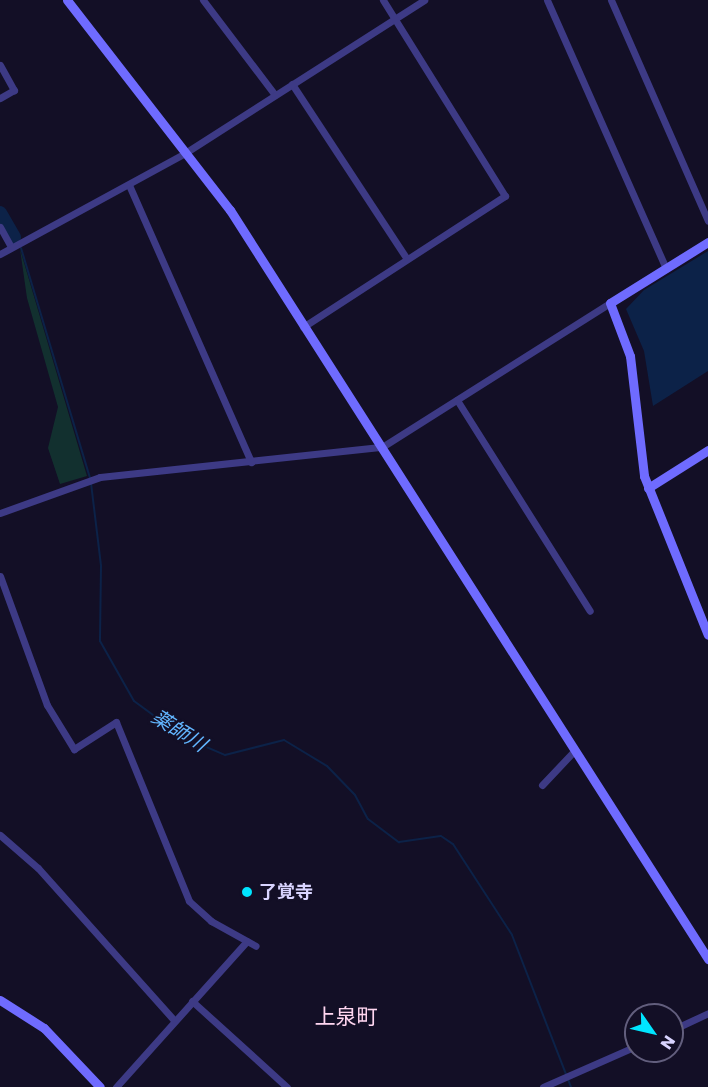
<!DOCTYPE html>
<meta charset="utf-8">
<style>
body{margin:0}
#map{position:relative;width:708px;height:1087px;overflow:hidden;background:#130f26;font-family:Poppins,"Noto Sans JP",sans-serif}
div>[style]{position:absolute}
.green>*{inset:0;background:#12302f}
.water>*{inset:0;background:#0c2248}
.stream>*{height:2px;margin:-1px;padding:0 1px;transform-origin:1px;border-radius:1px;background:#0c2248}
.river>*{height:14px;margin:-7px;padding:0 7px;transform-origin:7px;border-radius:7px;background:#0c2248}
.street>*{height:7px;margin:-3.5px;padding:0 3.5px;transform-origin:3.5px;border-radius:3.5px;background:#3d3a85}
.secondary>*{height:9px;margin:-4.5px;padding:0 4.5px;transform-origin:4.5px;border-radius:4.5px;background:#6f6bff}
.dots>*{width:16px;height:16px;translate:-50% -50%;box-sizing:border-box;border:3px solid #130f26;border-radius:50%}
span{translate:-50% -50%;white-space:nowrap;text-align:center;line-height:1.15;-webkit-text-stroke:5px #130f26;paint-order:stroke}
.poi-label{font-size:18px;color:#d9d4ff;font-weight:700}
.left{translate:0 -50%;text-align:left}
.water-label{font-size:20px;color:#62b6ff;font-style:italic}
.quarter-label{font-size:21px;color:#ffd6f0}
.north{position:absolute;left:624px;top:1003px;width:60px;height:60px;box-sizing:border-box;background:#130f26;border:2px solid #625e7d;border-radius:50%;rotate:124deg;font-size:16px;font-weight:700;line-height:24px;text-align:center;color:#d9d4ff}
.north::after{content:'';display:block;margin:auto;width:21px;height:27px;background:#00e5ff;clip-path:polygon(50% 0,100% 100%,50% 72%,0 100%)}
</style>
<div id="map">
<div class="green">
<div style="clip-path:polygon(20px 249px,87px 476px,60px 484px,48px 448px,58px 407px,27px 298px)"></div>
</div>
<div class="water">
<div style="clip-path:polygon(708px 251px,708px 371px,653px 406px,644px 351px,626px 309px,644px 290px)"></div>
</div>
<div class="stream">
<div style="left:21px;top:248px;width:240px;rotate:73.3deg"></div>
<div style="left:91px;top:483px;width:84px;rotate:83.1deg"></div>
<div style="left:101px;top:566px;width:75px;rotate:90.8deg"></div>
<div style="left:100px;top:641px;width:69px;rotate:60.5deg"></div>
<div style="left:134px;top:701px;width:61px;rotate:36.3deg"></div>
<div style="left:183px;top:737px;width:46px;rotate:23.2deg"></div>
<div style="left:225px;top:755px;width:61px;rotate:-14.3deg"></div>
<div style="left:284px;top:740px;width:50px;rotate:31.2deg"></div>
<div style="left:327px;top:766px;width:40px;rotate:46deg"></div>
<div style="left:355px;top:795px;width:27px;rotate:62deg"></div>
<div style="left:368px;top:819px;width:39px;rotate:37deg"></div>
<div style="left:399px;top:842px;width:42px;rotate:-8.1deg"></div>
<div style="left:441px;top:836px;width:14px;rotate:34deg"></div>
<div style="left:453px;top:844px;width:108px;rotate:57deg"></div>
<div style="left:512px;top:935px;width:163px;rotate:68.8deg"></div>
</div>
<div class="river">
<div style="left:0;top:213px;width:28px;rotate:60deg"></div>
</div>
<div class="street">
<div style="left:203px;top:0;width:119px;rotate:52.8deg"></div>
<div style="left:547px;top:0;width:294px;rotate:66.1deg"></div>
<div style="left:611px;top:0;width:241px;rotate:66.3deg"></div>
<div style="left:0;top:65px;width:29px;rotate:61deg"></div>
<div style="left:14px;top:90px;width:16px;rotate:150deg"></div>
<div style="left:292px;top:84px;width:209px;rotate:56.7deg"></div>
<div style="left:129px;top:185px;width:303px;rotate:66.2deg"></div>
<div style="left:0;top:227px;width:23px;rotate:61deg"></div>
<div style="left:0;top:254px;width:211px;rotate:-28.6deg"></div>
<div style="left:185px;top:153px;width:284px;rotate:-32.6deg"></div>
<div style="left:303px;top:327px;width:241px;rotate:-33deg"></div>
<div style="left:505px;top:196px;width:231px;rotate:-121.9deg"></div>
<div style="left:457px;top:400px;width:249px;rotate:57.8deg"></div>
<div style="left:0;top:513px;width:106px;rotate:-19.8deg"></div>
<div style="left:100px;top:477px;width:284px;rotate:-6.1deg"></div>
<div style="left:382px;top:447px;width:270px;rotate:-32.3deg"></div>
<div style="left:0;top:576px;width:137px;rotate:70deg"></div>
<div style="left:47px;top:705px;width:52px;rotate:58.5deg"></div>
<div style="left:74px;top:749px;width:50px;rotate:-32.7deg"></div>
<div style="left:116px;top:722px;width:193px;rotate:67.8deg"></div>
<div style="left:189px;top:901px;width:30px;rotate:42deg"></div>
<div style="left:211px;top:921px;width:51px;rotate:29.1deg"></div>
<div style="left:542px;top:785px;width:47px;rotate:-46.7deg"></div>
<div style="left:0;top:835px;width:50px;rotate:41deg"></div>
<div style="left:38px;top:868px;width:205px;rotate:48.2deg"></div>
<div style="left:192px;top:1001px;width:128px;rotate:42.2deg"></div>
<div style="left:672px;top:1030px;width:40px;rotate:-25deg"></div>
<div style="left:116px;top:1087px;width:196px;rotate:-48.1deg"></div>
<div style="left:543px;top:1087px;width:102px;rotate:-23.8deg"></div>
</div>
<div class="secondary">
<div style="left:67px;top:0;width:266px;rotate:52.2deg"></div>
<div style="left:230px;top:210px;width:889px;rotate:57.45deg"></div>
<div style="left:708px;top:242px;width:115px;rotate:148.1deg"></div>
<div style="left:610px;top:303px;width:57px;rotate:69.3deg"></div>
<div style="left:630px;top:356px;width:121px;rotate:83.3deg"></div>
<div style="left:644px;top:476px;width:171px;rotate:68.1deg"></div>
<div style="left:648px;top:488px;width:71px;rotate:-32.3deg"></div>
<div style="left:0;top:1000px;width:52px;rotate:32.5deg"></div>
<div style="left:44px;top:1028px;width:81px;rotate:46.5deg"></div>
</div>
<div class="dots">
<div style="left:247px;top:892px;background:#00e5ff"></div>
</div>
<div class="poi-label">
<span class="left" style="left:259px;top:892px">了覚寺</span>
</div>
<div class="water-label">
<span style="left:179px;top:731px;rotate:32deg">薬師川</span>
</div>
<div class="quarter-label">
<span style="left:346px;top:1017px">上泉町</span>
</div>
<div class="north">N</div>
</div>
